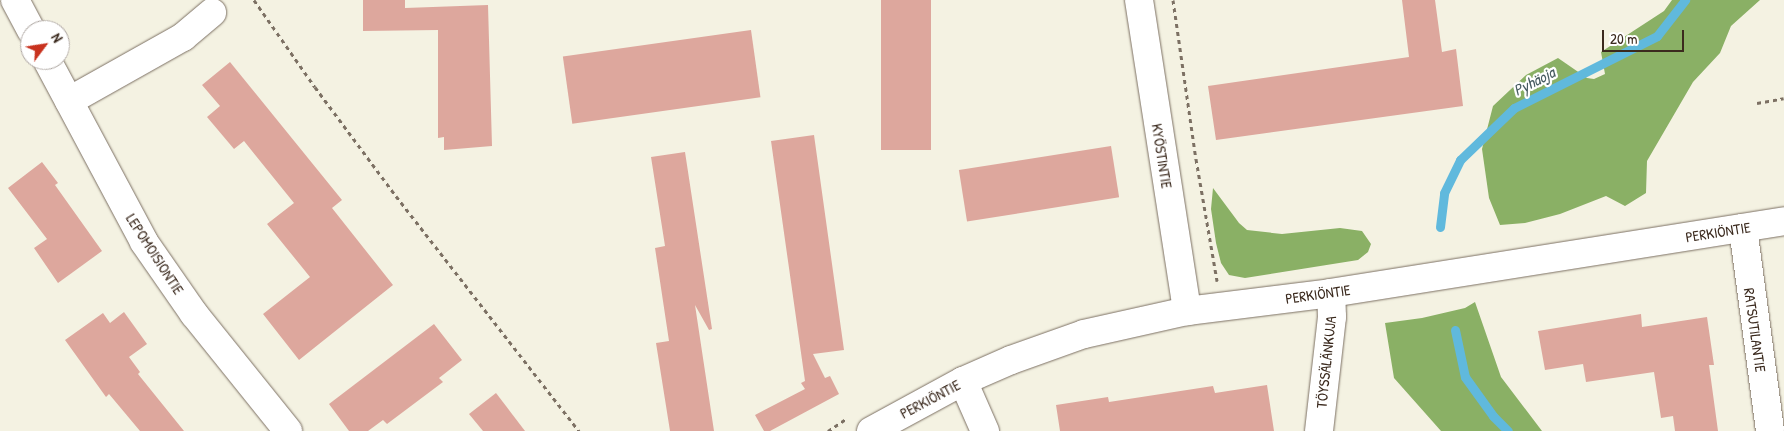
<!DOCTYPE html>
<meta charset="utf-8">
<style>
body{margin:0}
#map{position:relative;width:1784px;height:431px;overflow:hidden;background:#f4f2e2;font-family:"Patrick Hand",sans-serif}
div>[style]{position:absolute}
.forest>*{inset:0;background:#8ab065}
.stream>*{height:9px;margin:-4.5px;padding:0 4.5px;transform-origin:4.5px;border-radius:4.5px;background:#60b9dd}
.building>*{inset:0;background:#dda79d;transform-origin:0 0}
.path>*{height:3px;margin-top:-1.5px;transform-origin:0;background:repeating-linear-gradient(90deg,#7c7063 0 4px,transparent 0 8px)}
.roads{filter:drop-shadow(0 0 1px #7c7063) drop-shadow(0 0 1px #7c7063)}
.minor>*{height:28px;margin:-14px;padding:0 14px;transform-origin:14px;border-radius:14px;background:#fff}
span{translate:-50% -50%;white-space:nowrap;text-align:center;line-height:1.15;-webkit-text-stroke:4.5px #fff;paint-order:stroke}
.street-label{font-size:15px;color:#3b2a1e}
.water-label{font-size:16px;color:#485c61;font-style:italic}
.north{position:absolute;left:20px;top:20px;width:50px;height:50px;box-sizing:border-box;background:#fff;border:1px solid #b1aaa5;border-radius:50%;rotate:59deg;font-size:14px;font-weight:700;line-height:20px;text-align:center;color:#3b2a1e}
.north::after{content:'';display:block;margin:auto;width:18px;height:22px;background:#c8321e;clip-path:polygon(50% 0,100% 100%,50% 72%,0 100%)}
.scale{position:absolute;left:1602px;top:30px;width:82px;height:22px;box-sizing:border-box;border:2px solid #3b2a1e;border-top:0;padding-left:6px;font-size:15px;line-height:18px;white-space:nowrap;color:#3b2a1e;-webkit-text-stroke:4px #fff;paint-order:stroke}
</style>
<div id="map">
<div class="forest">
<div style="clip-path:polygon(1672px 0,1760px 0,1731px 26px,1720px 53px,1693px 82px,1647px 161px,1646px 193px,1625px 206px,1606px 196px,1560px 214px,1525px 223px,1500px 225px,1489px 198px,1482px 149px,1493px 106px,1526px 75px,1558px 58px,1587px 78px,1594px 79px,1605px 74px,1601px 52px,1664px 11px)"></div>
<div style="clip-path:polygon(1213px 188px,1239px 223px,1247px 230px,1282px 234px,1340px 228px,1362px 231px,1371px 244px,1368px 252px,1358px 260px,1245px 278px,1229px 275px,1221px 263px,1216px 243px,1211px 209px)"></div>
<div style="clip-path:polygon(1475px 302px,1501px 377px,1542px 431px,1441px 431px,1394px 378px,1385px 323px,1422px 318px,1465px 308px)"></div>
</div>
<div class="stream">
<div style="left:1440px;top:227px;width:34px;rotate:-83deg"></div>
<div style="left:1444px;top:193px;width:37px;rotate:-64deg"></div>
<div style="left:1460px;top:160px;width:75px;rotate:-43.9deg"></div>
<div style="left:1514px;top:108px;width:160px;rotate:-26.7deg"></div>
<div style="left:1657px;top:36px;width:46px;rotate:-52.1deg"></div>
<div style="left:1455px;top:330px;width:48px;rotate:78deg"></div>
<div style="left:1465px;top:377px;width:48px;rotate:54.3deg"></div>
<div style="left:1493px;top:416px;width:21px;rotate:45deg"></div>
</div>
<div class="building">
<div style="clip-path:polygon(363px 0,405px 0,405px 8px,488px 5px,492px 146px,444px 150px,444px 137px,438px 138px,438px 30px,363px 31px)"></div>
<div style="left:881px;top:0;width:50px;height:150px"></div>
<div style="clip-path:polygon(1402px 0,1435px 0,1442px 52px,1456px 49px,1463px 106px,1216px 140px,1208px 86px,1409px 57px)"></div>
<div style="left:751px;top:30px;width:68px;height:190px;rotate:82deg"></div>
<div style="clip-path:polygon(230px 62px,342px 200px,332px 208px,393px 285px,299px 360px,263px 314px,310px 277px,267px 224px,294px 203px,244px 141px,234px 149px,207px 117px,220px 106px,202px 85px)"></div>
<div style="clip-path:polygon(814px 135px,844px 350px,813px 354px,825px 378px,830px 376px,839px 394px,770px 431px,764px 431px,755px 415px,805px 389px,801px 383px,805px 381px,771px 141px)"></div>
<div style="left:1111px;top:146px;width:52px;height:154px;rotate:81deg"></div>
<div style="clip-path:polygon(685px 152px,712px 329px,709px 330px,695px 305px,714px 431px,670px 431px,656px 343px,669px 341px,655px 248px,665px 246px,651px 157px)"></div>
<div style="clip-path:polygon(42px 162px,58px 183px,55px 185px,102px 251px,58px 283px,34px 248px,47px 239px,8px 188px)"></div>
<div style="clip-path:polygon(124px 312px,147px 344px,129px 357px,140px 372px,138px 374px,184px 431px,140px 431px,109px 394px,106px 397px,65px 340px,103px 313px,110px 323px)"></div>
<div style="clip-path:polygon(1641px 314px,1642px 327px,1707px 317px,1714px 365px,1709px 365px,1718px 431px,1675px 431px,1673px 416px,1661px 418px,1654px 372px,1586px 382px,1583px 364px,1545px 370px,1538px 331px)"></div>
<div style="clip-path:polygon(434px 324px,462px 360px,439px 378px,443px 382px,387px 424px,383px 420px,368px 431px,349px 431px,329px 404px)"></div>
<div style="clip-path:polygon(1267px 385px,1274px 431px,1060px 431px,1056px 405px,1108px 397px,1109px 402px,1213px 386px,1215px 393px)"></div>
<div style="clip-path:polygon(496px 393px,525px 431px,483px 431px,469px 414px)"></div>
</div>
<div class="path">
<div style="left:254px;top:0;width:106px;rotate:55deg"></div>
<div style="left:315px;top:87px;width:136px;rotate:53.4deg"></div>
<div style="left:396px;top:196px;width:298px;rotate:52.1deg"></div>
<div style="left:1173px;top:0;width:161px;rotate:81.8deg"></div>
<div style="left:1196px;top:159px;width:124px;rotate:80.2deg"></div>
<div style="left:1757px;top:103px;width:27px;rotate:-10deg"></div>
<div style="left:828px;top:431px;width:22px;rotate:-34deg"></div>
</div>
<div class="roads">
<div class="minor">
<div style="left:15px;top:0;width:34px;rotate:62deg"></div>
<div style="left:1139px;top:0;width:315px;rotate:81.2deg"></div>
<div style="left:47px;top:60px;width:206px;rotate:61.9deg"></div>
<div style="left:144px;top:242px;width:88px;rotate:55.2deg"></div>
<div style="left:194px;top:314px;width:150px;rotate:51.2deg"></div>
<div style="left:69px;top:101px;width:131px;rotate:-29.3deg"></div>
<div style="left:183px;top:37px;width:38px;rotate:-40deg"></div>
<div style="left:1743px;top:228px;width:205px;rotate:82.4deg"></div>
<div style="left:963px;top:381px;width:55px;rotate:66.3deg"></div>
<div style="left:871px;top:431px;width:105px;rotate:-28.5deg"></div>
<div style="left:963px;top:381px;width:52px;rotate:-23.6deg"></div>
<div style="left:1011px;top:360px;width:77px;rotate:-19.6deg"></div>
<div style="left:1084px;top:334px;width:106px;rotate:-12.6deg"></div>
<div style="left:1187px;top:311px;width:145px;rotate:-7.1deg"></div>
<div style="left:1331px;top:293px;width:459px;rotate:-9deg"></div>
<div style="left:1319px;top:431px;width:115px;rotate:-83.5deg"></div>
<div style="left:1332px;top:317px;width:24px;rotate:-92deg"></div>
</div>
</div>
<div class="street-label">
<span style="left:1162px;top:156px;rotate:81deg">KYÖSTINTIE</span>
<span style="left:1718px;top:232px;rotate:-9deg">PERKIÖNTIE</span>
<span style="left:155px;top:254px;rotate:57deg">LEPOMOISIONTIE</span>
<span style="left:1318px;top:294px;rotate:-8deg">PERKIÖNTIE</span>
<span style="left:1755px;top:330px;rotate:82deg">RATSUTILANTIE</span>
<span style="left:1326px;top:362px;rotate:-84deg">TÖYSSÄLÄNKUJA</span>
<span style="left:930px;top:399px;rotate:-28deg">PERKIÖNTIE</span>
</div>
<div class="water-label">
<span style="left:1534px;top:81px;rotate:-27deg">Pyhäoja</span>
</div>
<div class="north">N</div>
<div class="scale">20 m</div>
</div>
